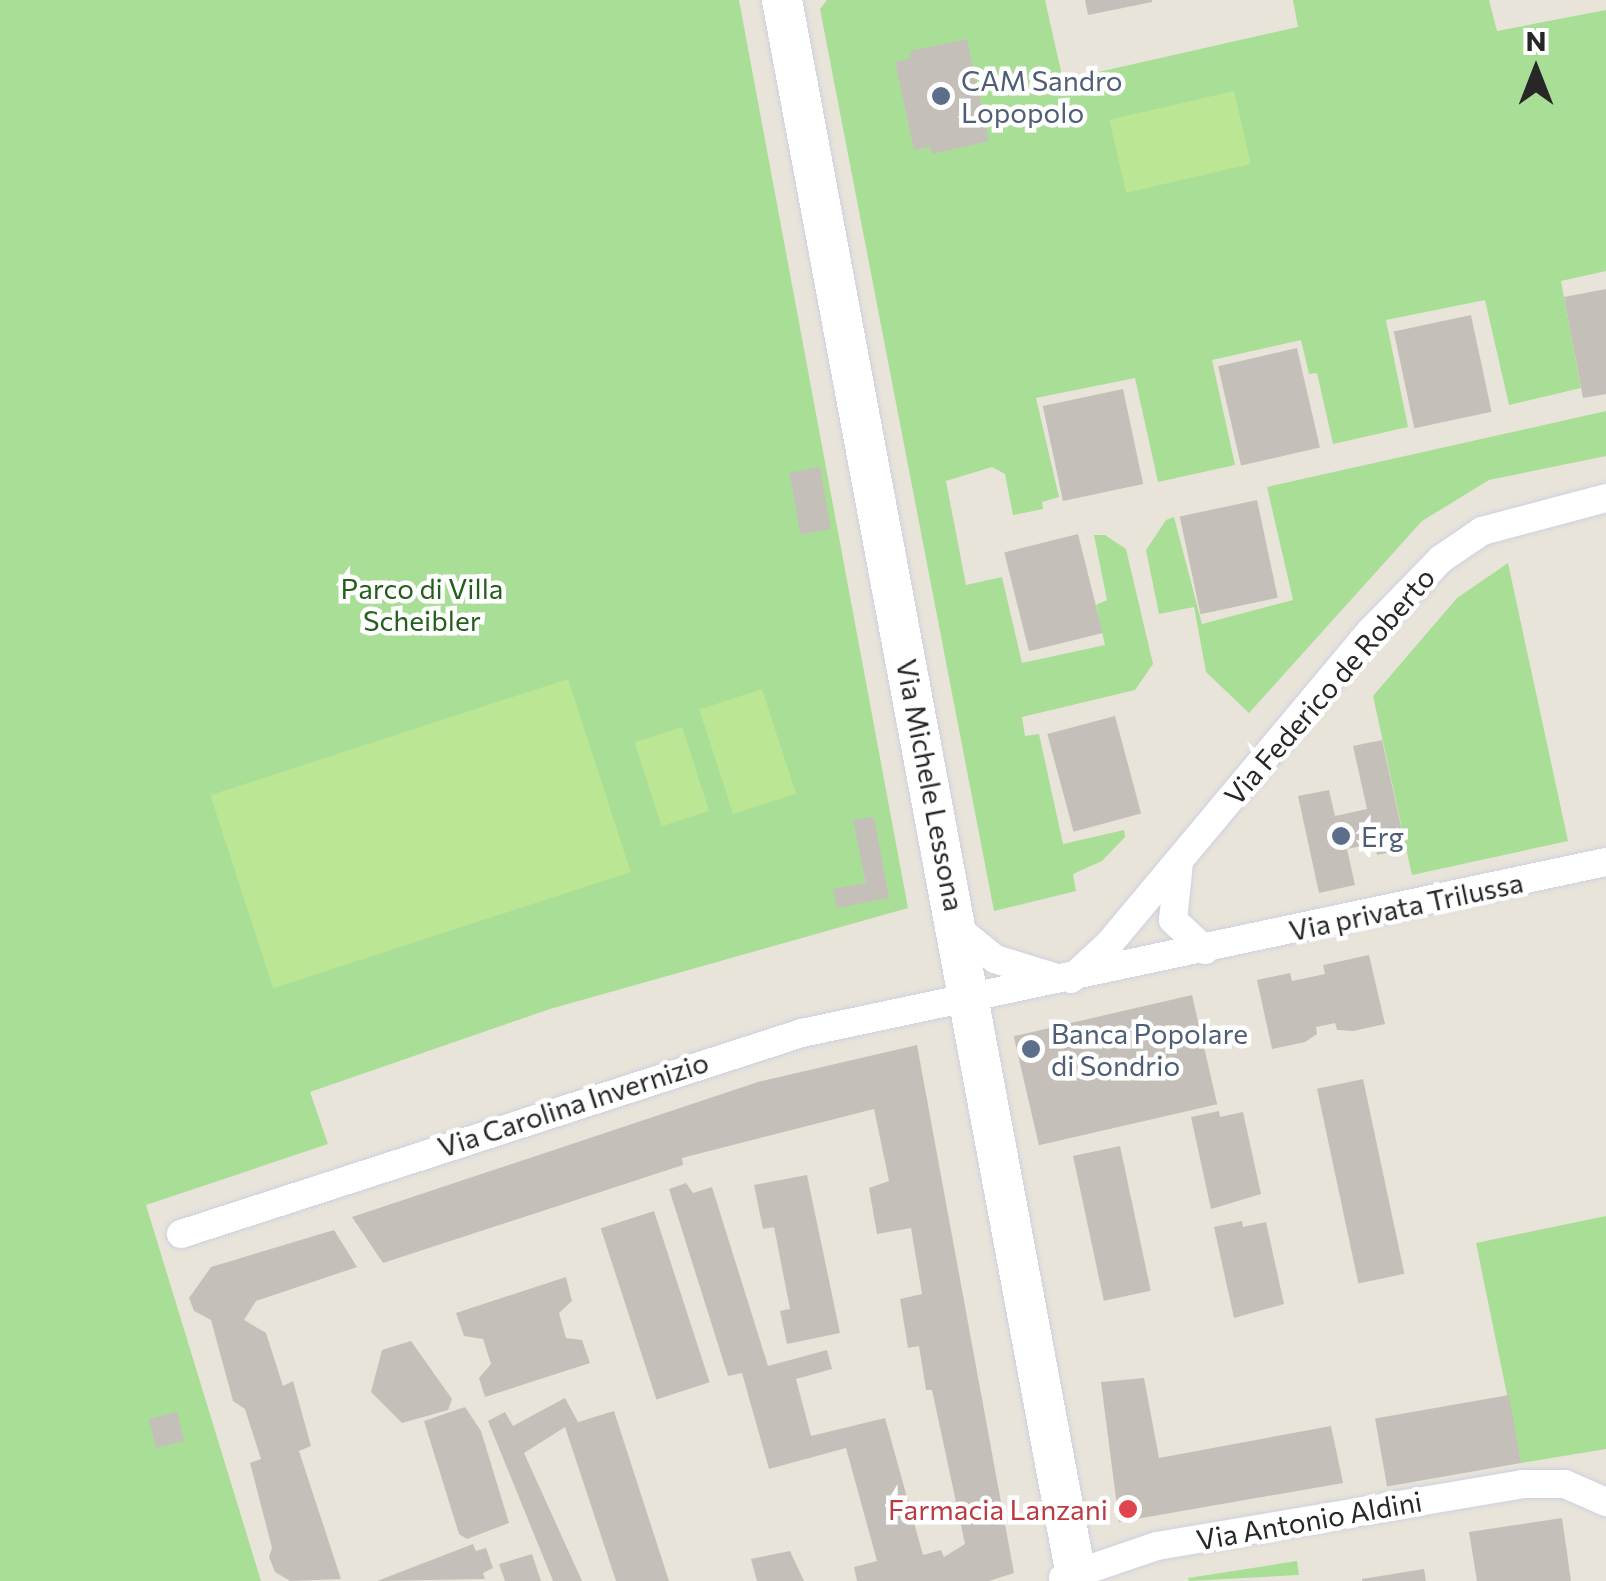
<!DOCTYPE html>
<style>
body{margin:0}
#map{position:relative;width:1606px;height:1581px;overflow:hidden;background:#e9e4d9;font-family:Commissioner,sans-serif}
div>[style]{position:absolute}
.green>*{inset:0;background:#a9de97}
.pitch>*{inset:0;background:#bbe693;transform-origin:0 0}
.building>*{inset:0;background:#c4c0b9;transform-origin:0 0}
.roads{filter:drop-shadow(0 0 2px #ced0e0) drop-shadow(0 0 2px #ced0e0)}
.street>*{height:28px;margin:-14px;padding:0 14px;transform-origin:14px;border-radius:14px;background:#fff}
.secondary>*{height:40px;margin:-20px;padding:0 20px;transform-origin:20px;border-radius:20px;background:#fff}
.dots>*{width:28px;height:28px;translate:-50% -50%;box-sizing:border-box;border:5px solid #fff;border-radius:50%}
span{translate:-50% -50%;white-space:nowrap;text-align:center;line-height:1.15;-webkit-text-stroke:9px #fff;paint-order:stroke}
.service-label{font-size:28px;color:#4e5e75}
.left{translate:0 -50%;text-align:left}
.park-label{font-size:28px;color:#245f1c}
.street-label{font-size:28px;color:#272727}
.health-label{font-size:28px;color:#be3a42}
.right{translate:-100% -50%;text-align:right}
.north{position:absolute;left:1486px;top:20px;width:100px;height:100px;-webkit-text-stroke:8px #fff;paint-order:stroke;rotate:0deg;font-size:28px;font-weight:700;line-height:40px;text-align:center;color:#272727}
.north::after{content:'';display:block;margin:auto;width:35px;height:45px;background:#272727;clip-path:polygon(50% 0,100% 100%,50% 72%,0 100%)}
</style>
<div id="map">
<div class="green">
<div style="clip-path:polygon(0 0,739px 0,908px 908px,550px 1009px,310px 1092px,328px 1144px,146px 1205px,261px 1581px,0 1581px)"></div>
<div style="clip-path:polygon(827px 0,1045px 0,1063px 80px,1298px 27px,1293px 0,1489px 0,1497px 31px,1606px 10px,1606px 271px,1561px 281px,1581px 388px,1509px 405px,1485px 300px,1386px 320px,1408px 427px,1333px 444px,1317px 373px,1309px 374px,1301px 340px,1212px 360px,1235px 465px,1158px 482px,1135px 378px,1036px 398px,1059px 497px,1042px 502px,1043px 509px,1013px 515px,1005px 474px,992px 467px,946px 481px,966px 585px,1002px 577px,1022px 663px,1105px 645px,1096px 605px,1107px 600px,1094px 535px,1105px 535px,1126px 549px,1153px 664px,1135px 690px,1022px 717px,1025px 736px,1039px 734px,1063px 844px,1124px 830px,1125px 837px,1102px 861px,1073px 874px,1076px 891px,994px 911px,820px 9px)"></div>
<div style="clip-path:polygon(1606px 411px,1606px 456px,1489px 480px,1422px 521px,1249px 713px,1206px 672px,1194px 607px,1159px 614px,1146px 550px,1166px 520px,1174px 517px,1202px 624px,1293px 600px,1267px 487px)"></div>
<div style="clip-path:polygon(1508px 563px,1568px 841px,1412px 875px,1373px 696px,1457px 598px)"></div>
<div style="clip-path:polygon(1606px 1216px,1606px 1449px,1521px 1463px,1476px 1243px)"></div>
<div style="clip-path:polygon(1297px 1561px,1299px 1575px,1189px 1581px,1188px 1578px)"></div>
</div>
<div class="pitch">
<div style="left:1234px;top:91px;width:75px;height:128px;rotate:77deg"></div>
<div style="left:568px;top:679px;width:203px;height:376px;rotate:72deg"></div>
<div style="left:762px;top:689px;width:110px;height:66px;rotate:72deg"></div>
<div style="left:682px;top:727px;width:88px;height:50px;rotate:72deg"></div>
</div>
<div class="building">
<div style="clip-path:polygon(1085px 0,1152px 0,1152px 2px,1088px 15px)"></div>
<div style="clip-path:polygon(967px 39px,989px 141px,932px 154px,930px 147px,914px 150px,895px 62px,911px 58px,910px 51px)"></div>
<div style="clip-path:polygon(1606px 289px,1606px 394px,1583px 398px,1564px 297px)"></div>
<div style="left:1471px;top:315px;width:99px;height:79px;rotate:78deg"></div>
<div style="left:1297px;top:348px;width:102px;height:81px;rotate:77deg"></div>
<div style="left:1123px;top:389px;width:97px;height:82px;rotate:78deg"></div>
<div style="left:820px;top:467px;width:63px;height:31px;rotate:80deg"></div>
<div style="left:1257px;top:500px;width:100px;height:79px;rotate:78deg"></div>
<div style="left:1078px;top:534px;width:102px;height:76px;rotate:76deg"></div>
<div style="left:1115px;top:716px;width:101px;height:70px;rotate:75deg"></div>
<div style="clip-path:polygon(1382px 740px,1406px 849px,1377px 855px,1375px 843px,1347px 849px,1355px 885px,1319px 893px,1298px 796px,1329px 790px,1335px 816px,1367px 809px,1353px 746px)"></div>
<div style="clip-path:polygon(874px 817px,889px 898px,837px 908px,833px 889px,866px 883px,853px 820px)"></div>
<div style="clip-path:polygon(1369px 955px,1385px 1024px,1353px 1031px,1337px 1030px,1335px 1023px,1316px 1027px,1317px 1034px,1305px 1042px,1272px 1049px,1257px 980px,1290px 973px,1292px 981px,1325px 974px,1323px 965px)"></div>
<div style="left:1192px;top:995px;width:112px;height:183px;rotate:77deg"></div>
<div style="clip-path:polygon(917px 1045px,1014px 1573px,989px 1581px,857px 1581px,854px 1567px,877px 1561px,846px 1448px,769px 1469px,742px 1373px,728px 1376px,669px 1189px,686px 1183px,693px 1193px,712px 1187px,768px 1366px,827px 1350px,832px 1369px,796px 1379px,811px 1436px,885px 1418px,923px 1555px,941px 1550px,944px 1557px,965px 1544px,932px 1390px,926px 1390px,919px 1346px,908px 1348px,900px 1299px,922px 1294px,911px 1228px,877px 1234px,869px 1188px,889px 1181px,874px 1109px,682px 1158px,683px 1165px,383px 1263px,352px 1217px,758px 1082px)"></div>
<div style="left:1363px;top:1079px;width:199px;height:47px;rotate:78deg"></div>
<div style="clip-path:polygon(1219px 1111px,1220px 1117px,1243px 1112px,1261px 1194px,1211px 1209px,1191px 1117px)"></div>
<div style="left:1120px;top:1146px;width:148px;height:48px;rotate:78deg"></div>
<div style="clip-path:polygon(807px 1175px,840px 1333px,787px 1344px,780px 1311px,790px 1309px,774px 1227px,763px 1229px,754px 1185px)"></div>
<div style="left:654px;top:1211px;width:180px;height:56px;rotate:72deg"></div>
<div style="clip-path:polygon(1242px 1221px,1243px 1227px,1266px 1222px,1284px 1304px,1234px 1318px,1214px 1227px)"></div>
<div style="clip-path:polygon(334px 1230px,357px 1267px,256px 1301px,244px 1320px,266px 1333px,283px 1386px,293px 1381px,311px 1446px,299px 1451px,341px 1579px,290px 1581px,275px 1572px,269px 1557px,272px 1548px,250px 1463px,261px 1459px,245px 1409px,233px 1401px,211px 1320px,194px 1311px,189px 1298px,211px 1267px)"></div>
<div style="clip-path:polygon(566px 1277px,572px 1301px,559px 1313px,566px 1338px,582px 1340px,590px 1363px,485px 1397px,479px 1378px,491px 1364px,483px 1339px,464px 1336px,456px 1313px)"></div>
<div style="clip-path:polygon(411px 1341px,452px 1399px,448px 1410px,402px 1423px,371px 1392px,382px 1350px)"></div>
<div style="clip-path:polygon(1144px 1378px,1159px 1458px,1331px 1426px,1343px 1483px,1119px 1522px,1101px 1382px)"></div>
<div style="left:1509px;top:1395px;width:69px;height:136px;rotate:80deg"></div>
<div style="clip-path:polygon(565px 1398px,578px 1422px,614px 1411px,669px 1581px,616px 1581px,565px 1427px,524px 1453px,582px 1581px,553px 1581px,488px 1421px,505px 1412px,513px 1426px)"></div>
<div style="clip-path:polygon(465px 1407px,481px 1431px,509px 1523px,467px 1539px,459px 1534px,424px 1421px)"></div>
<div style="left:177px;top:1412px;width:30px;height:29px;rotate:76deg"></div>
<div style="clip-path:polygon(1562px 1518px,1571px 1581px,1477px 1581px,1469px 1532px)"></div>
<div style="clip-path:polygon(473px 1544px,476px 1551px,486px 1548px,493px 1568px,483px 1573px,485px 1579px,377px 1581px)"></div>
<div style="clip-path:polygon(790px 1551px,804px 1581px,757px 1581px,751px 1559px)"></div>
<div style="clip-path:polygon(532px 1554px,541px 1581px,505px 1581px,499px 1564px)"></div>
<div style="clip-path:polygon(1424px 1569px,1426px 1581px,1362px 1581px,1362px 1579px)"></div>
</div>
<div class="roads">
<div class="street">
<div style="left:1179px;top:862px;width:58px;rotate:95.9deg"></div>
<div style="left:1173px;top:920px;width:44px;rotate:43.2deg"></div>
<div style="left:958px;top:929px;width:48px;rotate:39deg"></div>
<div style="left:995px;top:959px;width:62px;rotate:17deg"></div>
<div style="left:1071px;top:979px;width:52px;rotate:-42.6deg"></div>
<div style="left:1109px;top:944px;width:408px;rotate:-50.1deg"></div>
<div style="left:1371px;top:631px;width:100px;rotate:-45.8deg"></div>
<div style="left:1441px;top:559px;width:50px;rotate:-34.3deg"></div>
<div style="left:1482px;top:531px;width:128px;rotate:-14.9deg"></div>
<div style="left:181px;top:1234px;width:653px;rotate:-17.94deg"></div>
<div style="left:802px;top:1033px;width:822px;rotate:-12.01deg"></div>
<div style="left:1063px;top:1578px;width:99px;rotate:-18.8deg"></div>
<div style="left:1157px;top:1546px;width:371px;rotate:-9.6deg"></div>
<div style="left:1523px;top:1484px;width:42px"></div>
<div style="left:1565px;top:1484px;width:45px;rotate:23.7deg"></div>
</div>
<div class="secondary">
<div style="left:782px;top:0;width:1608px;rotate:79.43deg"></div>
</div>
</div>
<div class="dots">
<div style="left:941px;top:96px;background:#5c6f8a"></div>
<div style="left:1341px;top:836px;background:#5c6f8a"></div>
<div style="left:1031px;top:1049px;background:#5c6f8a"></div>
<div style="left:1128px;top:1509px;background:#e0444e"></div>
</div>
<div class="service-label">
<span class="left" style="left:961px;top:96px">CAM Sandro<br>Lopopolo</span>
<span class="left" style="left:1361px;top:836px">Erg</span>
<span class="left" style="left:1051px;top:1049px">Banca Popolare<br>di Sondrio</span>
</div>
<div class="park-label">
<span style="left:422px;top:604px">Parco di Villa<br>Scheibler</span>
</div>
<div class="street-label">
<span style="left:1329px;top:686px;rotate:-49deg">Via Federico de Roberto</span>
<span style="left:931px;top:785px;rotate:79deg">Via Michele Lessona</span>
<span style="left:1406px;top:906px;rotate:-12deg">Via privata Trilussa</span>
<span style="left:573px;top:1104px;rotate:-18deg">Via Carolina Invernizio</span>
<span style="left:1309px;top:1520px;rotate:-10deg">Via Antonio Aldini</span>
</div>
<div class="health-label">
<span class="right" style="left:1108px;top:1509px">Farmacia Lanzani</span>
</div>
<div class="north">N</div>
</div>
